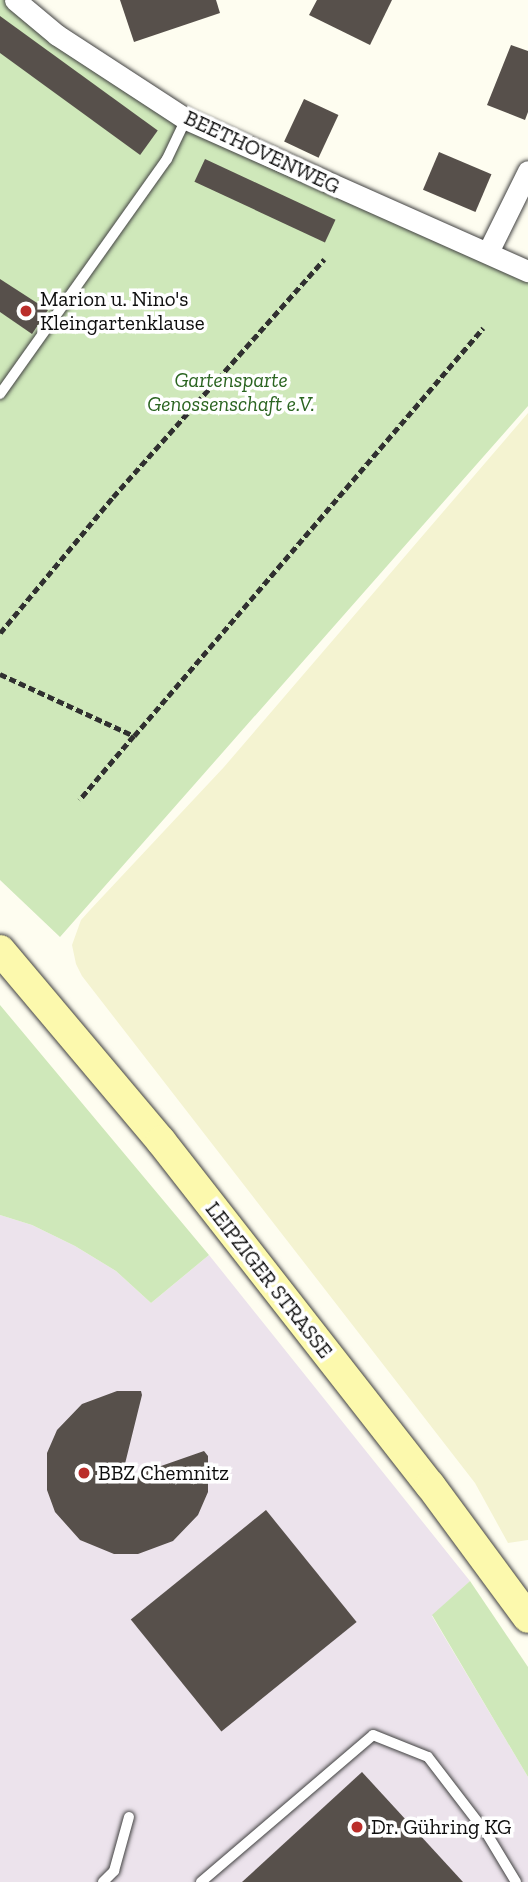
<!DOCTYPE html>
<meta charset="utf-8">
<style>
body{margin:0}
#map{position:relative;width:528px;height:1882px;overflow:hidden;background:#fefdf0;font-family:"Zilla Slab",serif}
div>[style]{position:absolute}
.industrial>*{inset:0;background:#ece3ec}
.farmland>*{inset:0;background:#f4f3d1}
.green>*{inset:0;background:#cfe8ba}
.building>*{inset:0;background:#57504b;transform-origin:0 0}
.path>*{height:4.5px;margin-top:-2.25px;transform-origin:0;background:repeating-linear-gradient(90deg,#303030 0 7px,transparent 0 10.5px)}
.roads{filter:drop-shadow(0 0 2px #414141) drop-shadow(0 0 2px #414141)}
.service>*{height:10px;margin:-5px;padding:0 5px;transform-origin:5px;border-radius:5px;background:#fff}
.minor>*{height:21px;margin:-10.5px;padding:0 10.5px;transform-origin:10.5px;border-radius:10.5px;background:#fff}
.secondary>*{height:30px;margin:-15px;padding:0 15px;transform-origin:15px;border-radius:15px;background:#fcf9ad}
.dots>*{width:19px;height:19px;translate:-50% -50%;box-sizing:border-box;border:4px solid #fff;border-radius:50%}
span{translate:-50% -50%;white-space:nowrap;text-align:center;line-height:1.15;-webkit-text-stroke:7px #fff;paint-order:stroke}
.street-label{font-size:21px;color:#0e0e0e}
.poi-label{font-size:21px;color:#0e0e0e}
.left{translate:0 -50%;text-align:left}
.park-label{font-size:21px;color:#2a6420;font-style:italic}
</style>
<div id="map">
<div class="industrial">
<div style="clip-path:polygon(0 1215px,32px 1225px,75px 1246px,116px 1271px,151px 1303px,209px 1255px,470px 1581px,432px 1616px,528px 1777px,528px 1882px,0 1882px)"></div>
</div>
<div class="farmland">
<div style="clip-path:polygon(528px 413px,528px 1540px,508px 1543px,475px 1483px,82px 976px,76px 964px,72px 945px,81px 920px,90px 910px,224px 767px)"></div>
</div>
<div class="green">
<div style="clip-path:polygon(0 0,15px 0,186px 119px,528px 271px,528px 406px,60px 937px,0 880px)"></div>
<div style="clip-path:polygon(0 1005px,209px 1255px,151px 1303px,116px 1271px,75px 1246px,32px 1225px,0 1215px)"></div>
<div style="clip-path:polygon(470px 1581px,528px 1667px,528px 1777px,432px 1615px)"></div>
</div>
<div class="building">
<div style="clip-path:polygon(120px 0,216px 0,220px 13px,134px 42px)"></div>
<div style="clip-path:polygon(317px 0,392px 0,370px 45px,309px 15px)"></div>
<div style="left:0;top:16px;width:195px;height:30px;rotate:36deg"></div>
<div style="clip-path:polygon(511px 45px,528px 51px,528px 112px,525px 120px,487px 105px)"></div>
<div style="left:304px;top:99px;width:38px;height:47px;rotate:25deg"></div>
<div style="left:439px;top:152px;width:57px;height:41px;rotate:23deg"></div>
<div style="left:205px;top:159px;width:144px;height:25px;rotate:25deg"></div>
<div style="clip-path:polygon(0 279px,48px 310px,32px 334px,0 312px)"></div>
<div style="clip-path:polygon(117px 1391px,141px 1391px,142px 1395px,121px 1480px,204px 1451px,208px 1456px,208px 1492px,198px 1515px,173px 1541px,138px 1554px,114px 1554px,80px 1540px,55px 1512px,47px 1490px,47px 1453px,57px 1430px,82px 1404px)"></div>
<div style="left:266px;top:1510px;width:144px;height:174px;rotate:51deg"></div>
<div style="clip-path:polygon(362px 1772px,463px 1882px,242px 1882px)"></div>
</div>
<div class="path">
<div style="left:0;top:633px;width:177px;rotate:-50.3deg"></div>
<div style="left:113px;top:497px;width:318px;rotate:-48.4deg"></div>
<div style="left:0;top:674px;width:148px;rotate:24.8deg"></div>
<div style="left:134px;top:736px;width:84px;rotate:130.2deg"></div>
<div style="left:134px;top:736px;width:537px;rotate:-49.46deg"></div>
</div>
<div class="roads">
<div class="service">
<div style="left:0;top:394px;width:288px;rotate:-54.6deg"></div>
<div style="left:167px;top:159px;width:44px;rotate:-64.6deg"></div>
<div style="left:103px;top:1882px;width:16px;rotate:-45deg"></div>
<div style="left:114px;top:1871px;width:56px;rotate:-74.5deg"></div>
<div style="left:201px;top:1882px;width:226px;rotate:-40.5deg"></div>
<div style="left:373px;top:1735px;width:59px;rotate:21.8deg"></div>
<div style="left:428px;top:1757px;width:97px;rotate:52.5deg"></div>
<div style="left:487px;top:1834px;width:56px;rotate:58.9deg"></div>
</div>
<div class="minor">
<div style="left:15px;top:0;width:55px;rotate:39.8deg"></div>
<div style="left:57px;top:35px;width:154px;rotate:33.1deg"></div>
<div style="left:186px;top:119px;width:374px;rotate:24deg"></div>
<div style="left:488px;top:252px;width:90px;rotate:-63.7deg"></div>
</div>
<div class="secondary">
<div style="left:0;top:950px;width:250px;rotate:49.9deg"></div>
<div style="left:161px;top:1141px;width:437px;rotate:52deg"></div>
<div style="left:430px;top:1485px;width:165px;rotate:53.6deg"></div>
</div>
</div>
<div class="dots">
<div style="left:26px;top:311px;background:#ba2e2a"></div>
<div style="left:84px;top:1473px;background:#ba2e2a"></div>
<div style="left:357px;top:1827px;background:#ba2e2a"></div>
</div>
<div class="street-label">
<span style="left:262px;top:152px;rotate:25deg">BEETHOVENWEG</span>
<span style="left:269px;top:1280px;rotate:52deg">LEIPZIGER STRASSE</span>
</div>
<div class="poi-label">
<span class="left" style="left:40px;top:311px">Marion u. Nino's<br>Kleingartenklause</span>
<span class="left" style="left:98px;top:1473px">BBZ Chemnitz</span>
<span class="left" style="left:371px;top:1827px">Dr. Gühring KG</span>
</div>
<div class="park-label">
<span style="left:231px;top:392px">Gartensparte<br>Genossenschaft e.V.</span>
</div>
</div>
